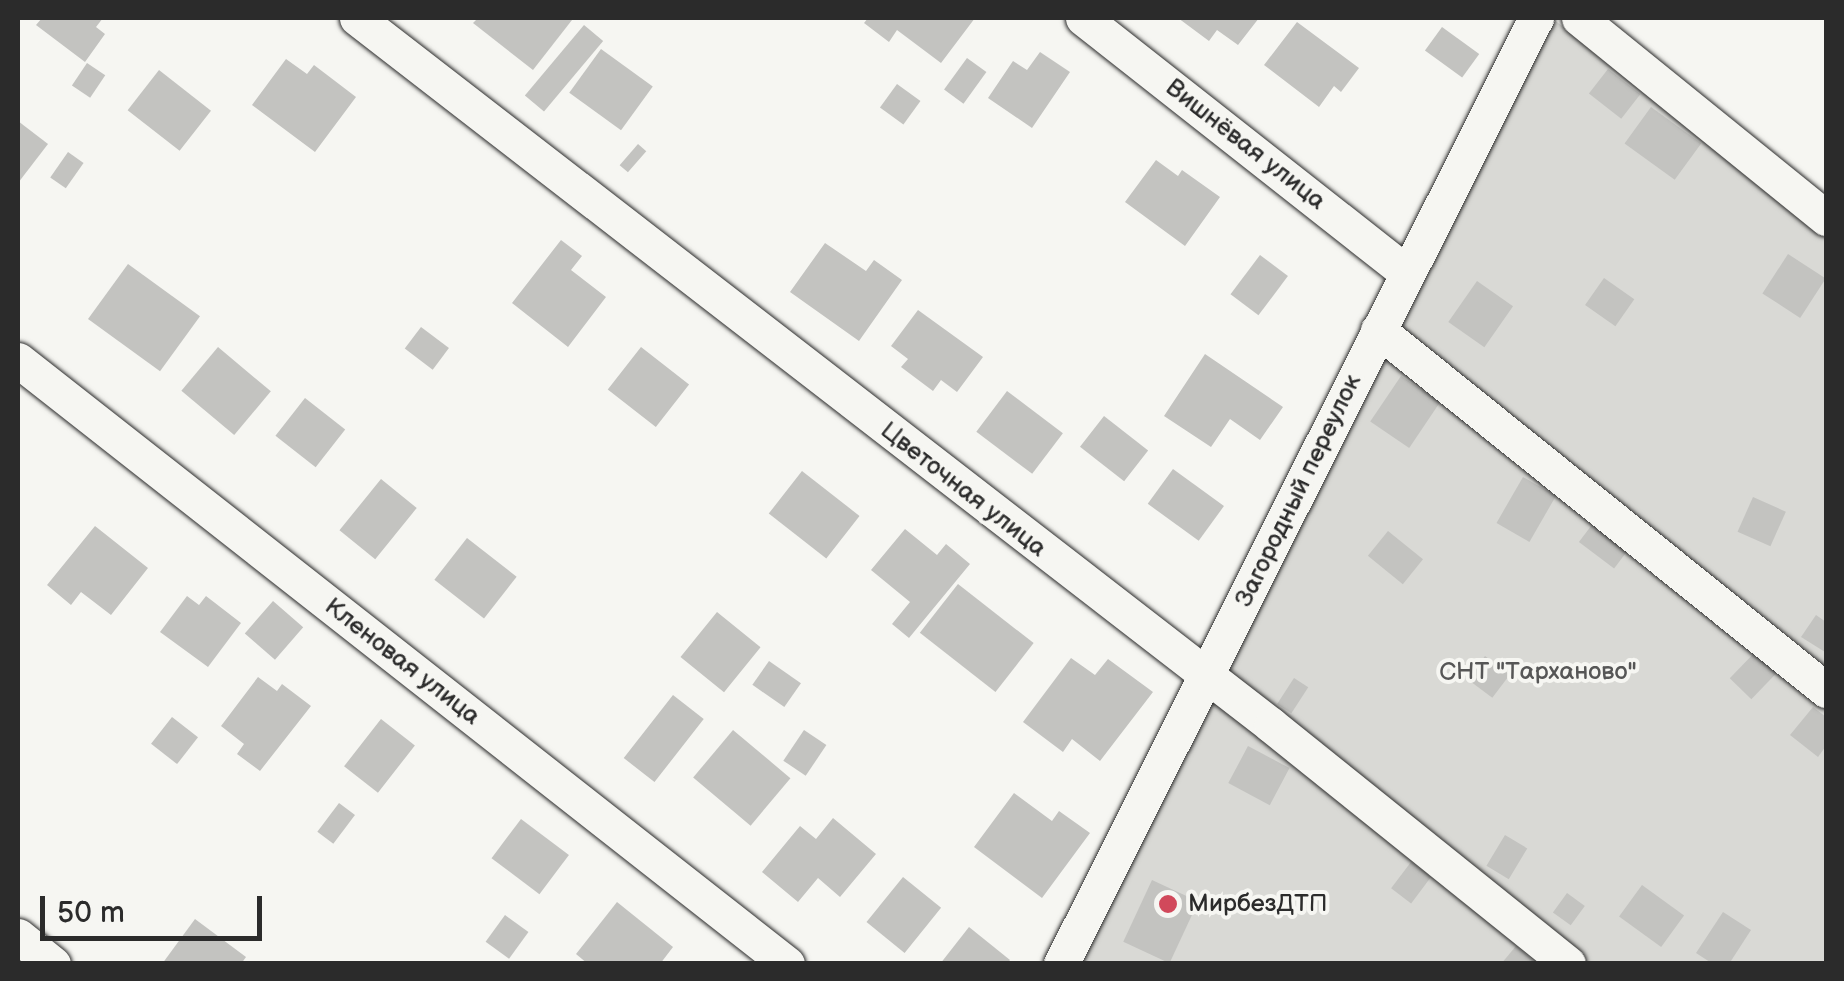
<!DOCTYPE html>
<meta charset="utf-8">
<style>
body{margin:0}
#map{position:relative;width:1844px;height:981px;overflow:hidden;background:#f6f6f2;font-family:"Balsamiq Sans",sans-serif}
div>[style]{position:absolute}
.green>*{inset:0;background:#d9d9d5}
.building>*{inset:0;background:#c3c3c0;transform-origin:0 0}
.roads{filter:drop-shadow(0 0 2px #2b2b2b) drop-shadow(0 0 2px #2b2b2b)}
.minor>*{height:35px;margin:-17.5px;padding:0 17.5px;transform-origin:17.5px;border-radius:17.5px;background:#f6f6f2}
.dots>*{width:28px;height:28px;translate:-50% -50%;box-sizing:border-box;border:5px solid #f6f6f2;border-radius:50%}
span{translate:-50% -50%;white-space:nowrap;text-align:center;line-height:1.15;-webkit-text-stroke:8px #f6f6f2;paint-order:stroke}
.street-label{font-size:25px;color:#2b2b2b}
.park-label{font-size:25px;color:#565656}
.poi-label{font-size:25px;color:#2b2b2b}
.left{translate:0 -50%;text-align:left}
.frame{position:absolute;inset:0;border:20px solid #2b2b2b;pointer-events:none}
.scale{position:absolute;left:40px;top:896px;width:222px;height:45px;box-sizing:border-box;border:5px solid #2b2b2b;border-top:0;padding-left:12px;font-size:30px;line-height:35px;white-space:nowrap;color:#2b2b2b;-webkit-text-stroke:8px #f6f6f2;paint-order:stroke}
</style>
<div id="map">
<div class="green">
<div style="clip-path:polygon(1552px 18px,1826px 239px,1826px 963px,1070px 964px)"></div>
</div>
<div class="building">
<div style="clip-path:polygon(42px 18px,103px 18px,96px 27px,105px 34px,85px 62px,36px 25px)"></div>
<div style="clip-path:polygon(478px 18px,568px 18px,572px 20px,533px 70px,473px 23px)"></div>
<div style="clip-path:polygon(868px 18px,975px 18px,941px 63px,897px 30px,889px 42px,864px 23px)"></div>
<div style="clip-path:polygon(1178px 18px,1259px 18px,1238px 45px,1217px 30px,1209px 41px)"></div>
<div style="clip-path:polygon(1297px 22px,1359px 68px,1341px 92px,1334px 86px,1319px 107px,1264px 65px)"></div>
<div style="left:584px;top:25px;width:25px;height:92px;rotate:40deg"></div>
<div style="left:1442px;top:27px;width:46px;height:29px;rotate:36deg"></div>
<div style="left:601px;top:49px;width:64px;height:54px;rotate:36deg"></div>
<div style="clip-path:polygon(1040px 52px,1070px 72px,1032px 128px,988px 98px,1013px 61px,1027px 70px)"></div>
<div style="left:967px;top:58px;width:24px;height:39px;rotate:36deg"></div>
<div style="clip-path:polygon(286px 59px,307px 74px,314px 65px,356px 97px,315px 152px,252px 105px)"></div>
<div style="left:87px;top:63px;width:22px;height:27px;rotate:34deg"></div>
<div style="left:1608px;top:69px;width:41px;height:31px;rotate:38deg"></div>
<div style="left:159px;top:70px;width:66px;height:51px;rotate:38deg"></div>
<div style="left:897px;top:84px;width:29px;height:29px;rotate:36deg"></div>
<div style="left:1651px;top:107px;width:62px;height:45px;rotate:36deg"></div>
<div style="clip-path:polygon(18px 121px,48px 144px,18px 183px)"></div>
<div style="left:638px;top:144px;width:11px;height:28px;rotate:41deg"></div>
<div style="left:68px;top:152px;width:19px;height:31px;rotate:35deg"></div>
<div style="clip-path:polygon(1156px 160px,1178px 176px,1182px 170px,1220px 197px,1185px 246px,1125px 202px)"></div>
<div style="clip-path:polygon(561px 240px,582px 256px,571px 270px,606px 297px,568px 347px,512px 303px)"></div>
<div style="clip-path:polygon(825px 243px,866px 271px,874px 260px,902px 280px,859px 341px,790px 292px)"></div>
<div style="left:1788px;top:254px;width:45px;height:47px;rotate:33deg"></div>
<div style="left:1260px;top:255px;width:35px;height:49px;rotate:37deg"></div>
<div style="left:128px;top:264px;width:89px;height:68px;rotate:36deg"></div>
<div style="left:1604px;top:278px;width:37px;height:33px;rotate:35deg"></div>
<div style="left:1477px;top:281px;width:44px;height:50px;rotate:35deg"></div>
<div style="clip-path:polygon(918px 310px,983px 357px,957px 392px,941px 380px,933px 391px,901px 367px,908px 359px,891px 346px)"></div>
<div style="left:421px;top:327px;width:35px;height:27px;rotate:37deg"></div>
<div style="left:218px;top:347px;width:69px;height:57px;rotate:40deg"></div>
<div style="left:641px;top:347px;width:61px;height:54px;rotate:38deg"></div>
<div style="clip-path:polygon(1205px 354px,1283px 407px,1260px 440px,1230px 419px,1211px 447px,1164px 416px)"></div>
<div style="left:1401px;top:376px;width:47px;height:55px;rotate:34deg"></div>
<div style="left:1007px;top:391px;width:70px;height:51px;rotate:37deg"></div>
<div style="left:305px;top:398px;width:51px;height:48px;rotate:38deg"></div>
<div style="left:1104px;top:416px;width:56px;height:39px;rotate:38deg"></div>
<div style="left:1173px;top:469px;width:63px;height:43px;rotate:36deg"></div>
<div style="left:802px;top:471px;width:73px;height:54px;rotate:38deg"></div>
<div style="left:1523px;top:477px;width:38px;height:53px;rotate:30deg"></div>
<div style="left:381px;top:479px;width:46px;height:66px;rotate:39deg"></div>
<div style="left:1753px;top:497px;width:36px;height:38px;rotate:24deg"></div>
<div style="left:1594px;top:522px;width:44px;height:25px;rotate:37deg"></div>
<div style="clip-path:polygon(95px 526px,148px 568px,111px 615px,81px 592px,71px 605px,47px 585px)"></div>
<div style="clip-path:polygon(905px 529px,937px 555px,946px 544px,970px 564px,909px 638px,892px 624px,910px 602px,871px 570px)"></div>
<div style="left:1388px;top:531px;width:45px;height:32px;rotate:39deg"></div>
<div style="left:467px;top:538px;width:63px;height:53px;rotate:38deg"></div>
<div style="left:958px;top:584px;width:96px;height:62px;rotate:38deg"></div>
<div style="clip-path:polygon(187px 596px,199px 605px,206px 596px,241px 623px,208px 667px,160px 632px)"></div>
<div style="left:273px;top:601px;width:40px;height:43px;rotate:41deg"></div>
<div style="left:717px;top:612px;width:56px;height:58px;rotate:39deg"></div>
<div style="clip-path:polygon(1816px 615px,1826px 622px,1825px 652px,1801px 637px)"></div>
<div style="left:1761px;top:646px;width:30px;height:45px;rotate:44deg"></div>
<div style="left:1485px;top:656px;width:31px;height:29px;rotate:37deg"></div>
<div style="clip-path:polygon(1071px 658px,1095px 675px,1108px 659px,1153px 692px,1100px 761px,1072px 739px,1063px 752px,1023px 722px)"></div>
<div style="left:769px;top:661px;width:39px;height:29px;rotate:35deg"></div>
<div style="clip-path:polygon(258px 677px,277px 691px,282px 684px,311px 706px,260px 771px,237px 754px,244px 744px,221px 726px)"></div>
<div style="left:1294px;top:678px;width:17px;height:31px;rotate:33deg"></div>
<div style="left:673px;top:695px;width:39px;height:80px;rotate:38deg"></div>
<div style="clip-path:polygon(1813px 707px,1826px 717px,1826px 746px,1818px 757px,1790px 735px)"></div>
<div style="left:172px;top:717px;width:33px;height:34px;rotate:38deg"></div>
<div style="left:381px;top:719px;width:43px;height:60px;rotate:38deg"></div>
<div style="left:733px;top:730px;width:75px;height:62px;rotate:40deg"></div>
<div style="left:804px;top:730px;width:27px;height:37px;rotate:34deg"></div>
<div style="left:1248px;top:746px;width:47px;height:42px;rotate:28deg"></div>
<div style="clip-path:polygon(1014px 793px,1052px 821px,1059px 811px,1090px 833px,1042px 898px,974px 847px)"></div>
<div style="left:339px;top:803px;width:20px;height:36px;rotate:37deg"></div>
<div style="clip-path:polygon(833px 818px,876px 854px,840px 897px,818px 878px,798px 902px,762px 872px,800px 826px,816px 839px)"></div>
<div style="left:521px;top:819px;width:60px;height:49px;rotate:37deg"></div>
<div style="left:1505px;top:835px;width:26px;height:36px;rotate:31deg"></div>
<div style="left:1411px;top:862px;width:25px;height:33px;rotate:37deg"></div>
<div style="left:903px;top:877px;width:49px;height:58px;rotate:39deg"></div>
<div style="left:1152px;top:880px;width:51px;height:68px;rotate:25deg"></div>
<div style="left:1642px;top:885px;width:52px;height:39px;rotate:36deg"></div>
<div style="left:1567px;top:893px;width:22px;height:24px;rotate:36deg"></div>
<div style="clip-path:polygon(617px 902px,673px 947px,660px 964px,588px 964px,576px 954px)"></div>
<div style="clip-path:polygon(1723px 912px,1751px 930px,1729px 964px,1713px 964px,1696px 953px)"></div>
<div style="left:505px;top:915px;width:29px;height:33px;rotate:36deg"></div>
<div style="clip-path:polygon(195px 919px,246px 957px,241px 964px,162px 964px)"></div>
<div style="clip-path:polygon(969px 927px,1010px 960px,1007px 964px,940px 964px)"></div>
<div style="clip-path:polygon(1516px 946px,1537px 964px,1501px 964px)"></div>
</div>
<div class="roads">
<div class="minor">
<div style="left:357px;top:18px;width:1156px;rotate:37.72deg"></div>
<div style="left:1271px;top:725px;width:381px;rotate:38.8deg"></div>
<div style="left:1083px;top:18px;width:412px;rotate:38.2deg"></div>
<div style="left:1579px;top:18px;width:318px;rotate:39deg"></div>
<div style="left:1378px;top:330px;width:575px;rotate:38.78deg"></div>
<div style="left:18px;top:360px;width:978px;rotate:38.15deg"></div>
<div style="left:18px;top:936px;width:45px;rotate:38.7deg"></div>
<div style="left:1061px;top:964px;width:1059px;rotate:-63.34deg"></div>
</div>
</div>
<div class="dots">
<div style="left:1168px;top:904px;background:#d1495b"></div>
</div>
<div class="street-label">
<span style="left:1245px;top:145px;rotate:38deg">Вишнёвая улица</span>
<span style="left:963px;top:490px;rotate:38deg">Цветочная улица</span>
<span style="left:1299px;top:491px;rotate:-64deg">Загородный переулок</span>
<span style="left:402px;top:662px;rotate:38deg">Кленовая улица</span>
</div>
<div class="park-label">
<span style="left:1538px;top:672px">СНТ "Тарханово"</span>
</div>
<div class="poi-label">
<span class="left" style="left:1188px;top:904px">МирбезДТП</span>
</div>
<div class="frame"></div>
<div class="scale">50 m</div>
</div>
